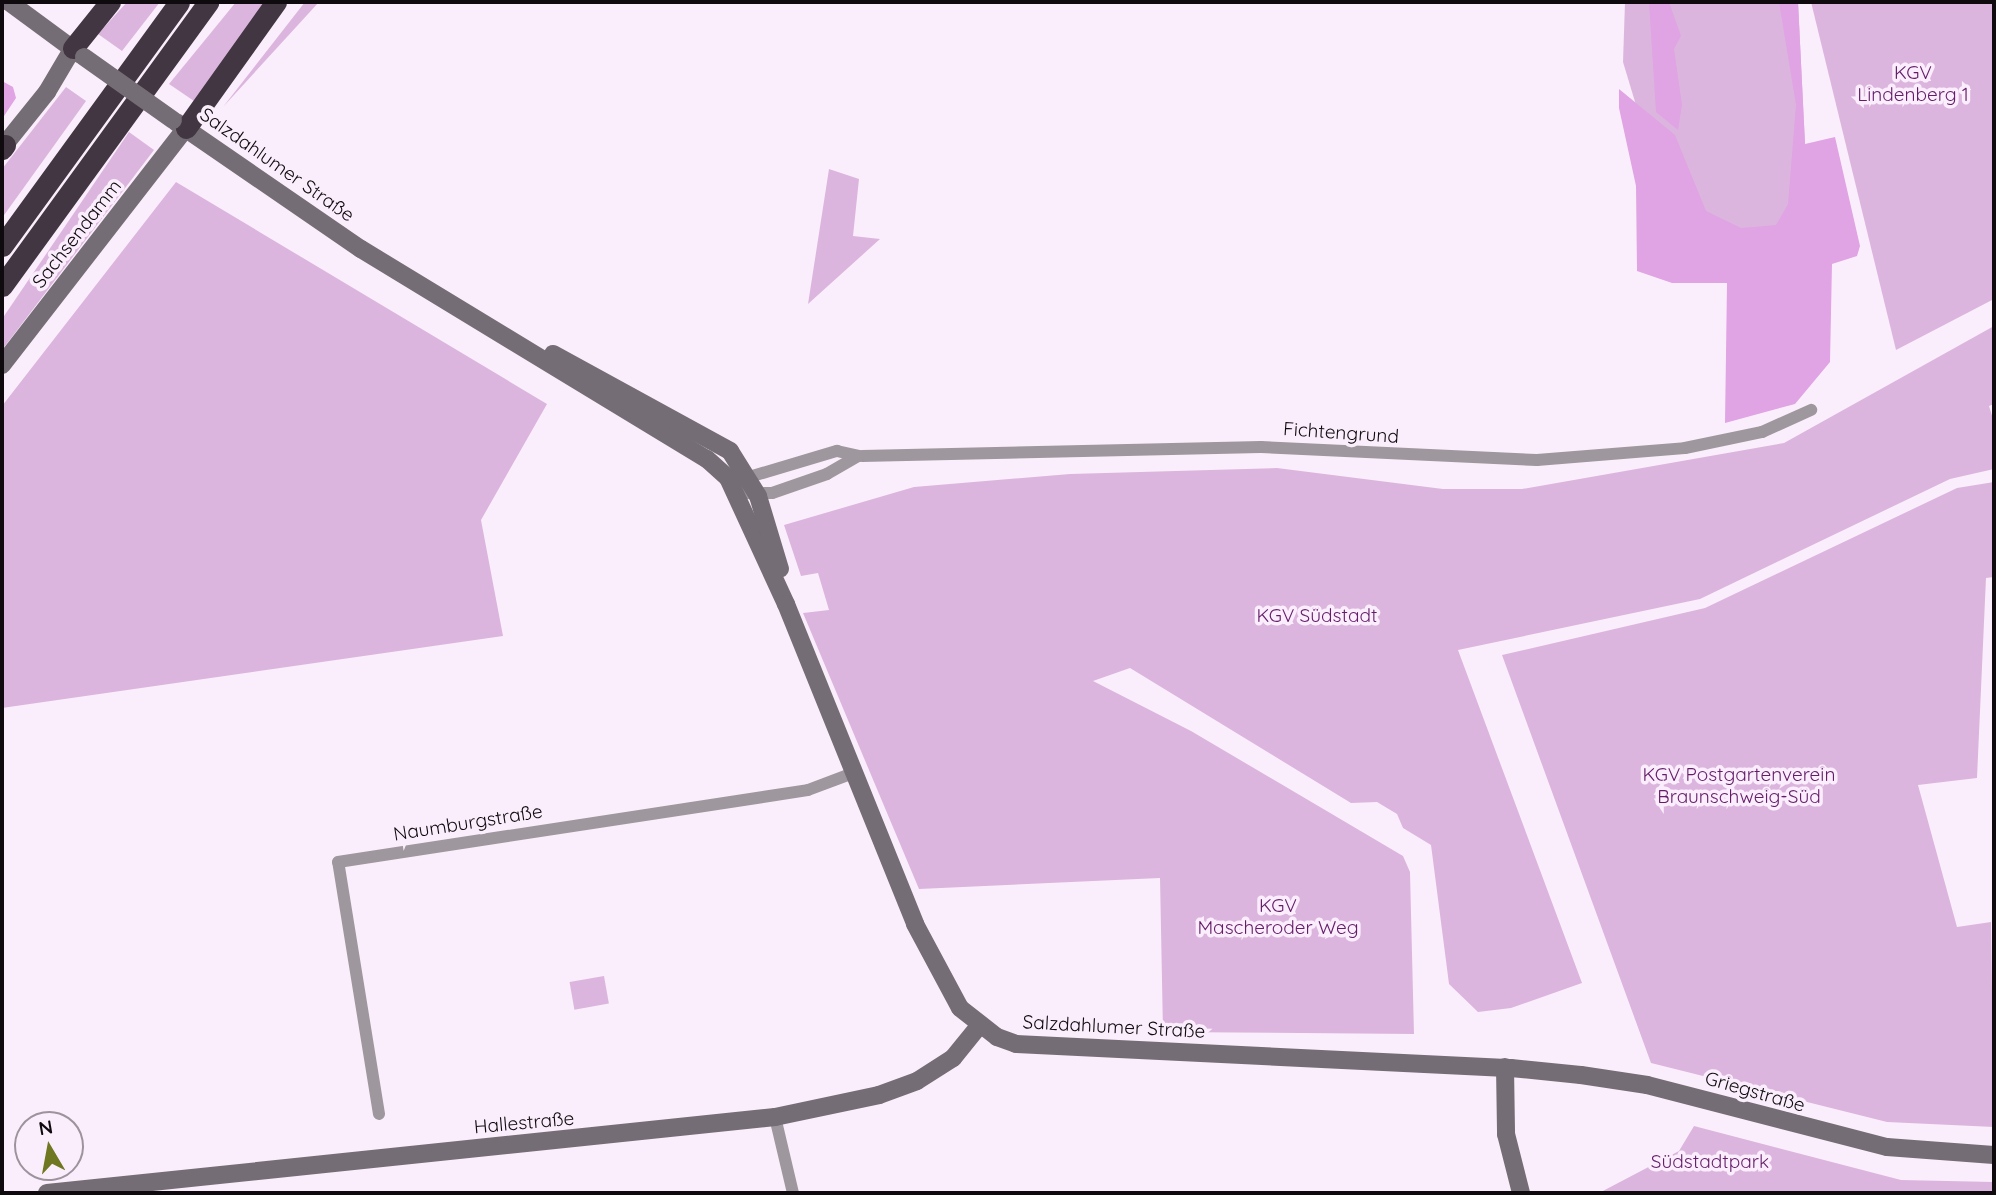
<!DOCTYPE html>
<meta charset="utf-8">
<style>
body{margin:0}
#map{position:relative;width:1996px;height:1195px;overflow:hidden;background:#fbeefc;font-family:Quicksand,sans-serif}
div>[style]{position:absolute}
.green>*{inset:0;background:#dcb5de;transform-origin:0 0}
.forest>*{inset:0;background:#e0a3e4}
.street>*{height:12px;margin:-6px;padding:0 6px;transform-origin:6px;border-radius:6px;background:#9e989e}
.secondary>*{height:18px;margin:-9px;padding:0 9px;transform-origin:9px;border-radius:9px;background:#756d75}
.highway>*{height:21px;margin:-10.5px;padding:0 10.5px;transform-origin:10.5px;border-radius:10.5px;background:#413641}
.secondary-bridge>*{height:18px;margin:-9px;padding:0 9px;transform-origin:9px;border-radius:9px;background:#756d75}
span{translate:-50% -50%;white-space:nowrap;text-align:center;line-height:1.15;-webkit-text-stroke:7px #fbeefc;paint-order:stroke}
.park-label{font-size:19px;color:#641c69}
.street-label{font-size:19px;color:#0e0a0e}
.frame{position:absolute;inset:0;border:4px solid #0e0a0e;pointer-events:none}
.north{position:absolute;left:14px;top:1111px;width:70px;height:70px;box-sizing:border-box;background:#fbeefc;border:2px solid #9c939d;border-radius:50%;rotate:350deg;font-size:19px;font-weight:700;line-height:28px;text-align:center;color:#0e0a0e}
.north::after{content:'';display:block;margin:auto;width:24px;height:32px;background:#6f7721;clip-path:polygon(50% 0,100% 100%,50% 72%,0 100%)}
</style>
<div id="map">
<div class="green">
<div style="clip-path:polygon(127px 2px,160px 2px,122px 51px,98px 34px)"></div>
<div style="clip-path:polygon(236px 2px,265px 2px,194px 101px,169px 84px)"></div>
<div style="clip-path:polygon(305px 2px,319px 2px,223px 107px)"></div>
<div style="clip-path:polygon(1625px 2px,1798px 2px,1810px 245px,1680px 251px,1623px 62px)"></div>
<div style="clip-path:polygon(1811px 2px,1994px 2px,1994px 299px,1896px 350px)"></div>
<div style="clip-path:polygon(66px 87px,86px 101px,2px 218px,2px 169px)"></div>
<div style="clip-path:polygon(129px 132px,154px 150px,2px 350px,2px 319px)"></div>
<div style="clip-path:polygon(829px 169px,859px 179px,853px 236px,880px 239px,808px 304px)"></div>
<div style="clip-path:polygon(176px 182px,547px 404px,481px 520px,503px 636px,2px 708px,2px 406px)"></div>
<div style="clip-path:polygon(1994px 326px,1994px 404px,1989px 406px,1994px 422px,1994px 469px,1950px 479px,1700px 599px,1458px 650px,1582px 983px,1511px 1008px,1478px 1012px,1449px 984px,1431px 845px,1403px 828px,1397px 814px,1377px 802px,1351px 803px,1130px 668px,1093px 681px,1191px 731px,1403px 856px,1410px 872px,1414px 1034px,1163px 1032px,1160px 878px,919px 889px,803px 613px,829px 610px,818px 573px,801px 576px,784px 525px,914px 487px,1070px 474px,1277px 468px,1443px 489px,1522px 489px,1784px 443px)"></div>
<div style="clip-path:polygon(1994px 482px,1994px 577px,1986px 578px,1977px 778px,1918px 785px,1957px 927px,1991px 922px,1994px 1127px,1887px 1122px,1651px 1063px,1502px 655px,1705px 608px,1957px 488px)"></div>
<div style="left:604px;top:976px;width:28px;height:35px;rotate:80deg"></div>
<div style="clip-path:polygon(1694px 1126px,1901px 1180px,1994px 1182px,1994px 1193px,1599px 1193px,1679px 1151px)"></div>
</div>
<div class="forest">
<div style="clip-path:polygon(1649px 2px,1669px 2px,1681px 36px,1674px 49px,1682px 105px,1678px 130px,1656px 112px)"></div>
<div style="clip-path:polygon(1779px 2px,1798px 2px,1805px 144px,1835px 137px,1860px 246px,1857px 256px,1832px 264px,1830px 362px,1795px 404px,1725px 423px,1727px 283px,1672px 283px,1637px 271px,1636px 186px,1619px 108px,1619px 89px,1675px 135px,1706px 211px,1741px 228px,1776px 225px,1788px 204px,1796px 105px)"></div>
<div style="clip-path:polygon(2px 81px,13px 87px,16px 98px,2px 119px)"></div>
</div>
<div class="street">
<div style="left:837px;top:451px;width:22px;rotate:13deg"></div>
<div style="left:858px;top:456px;width:36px;rotate:150deg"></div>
<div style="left:827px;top:474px;width:58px;rotate:160.9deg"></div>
<div style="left:772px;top:493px;width:34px;rotate:180deg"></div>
<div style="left:738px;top:493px;width:19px;rotate:-55deg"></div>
<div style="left:749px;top:477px;width:92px;rotate:-16.5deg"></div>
<div style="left:862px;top:456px;width:399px;rotate:-1.3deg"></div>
<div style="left:1261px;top:447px;width:276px;rotate:2.7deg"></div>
<div style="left:1537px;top:460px;width:148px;rotate:-4.6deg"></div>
<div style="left:1685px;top:448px;width:79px;rotate:-11.7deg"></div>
<div style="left:1762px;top:432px;width:54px;rotate:-24.2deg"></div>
<div style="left:379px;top:1114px;width:255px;rotate:-99.2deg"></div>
<div style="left:338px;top:862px;width:475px;rotate:-8.7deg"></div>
<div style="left:808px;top:790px;width:48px;rotate:-20.7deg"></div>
<div style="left:775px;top:1117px;width:78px;rotate:76.7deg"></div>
</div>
<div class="secondary">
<div style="left:9px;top:2px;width:89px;rotate:36.4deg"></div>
<div style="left:176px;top:122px;width:224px;rotate:34.5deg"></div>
<div style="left:361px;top:249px;width:405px;rotate:31.3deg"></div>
<div style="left:707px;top:459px;width:28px;rotate:42deg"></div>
<div style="left:728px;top:478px;width:139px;rotate:65.3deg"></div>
<div style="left:786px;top:604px;width:345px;rotate:68deg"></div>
<div style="left:915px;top:924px;width:95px;rotate:61.8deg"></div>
<div style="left:960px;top:1008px;width:47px;rotate:38.1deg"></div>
<div style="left:997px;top:1037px;width:20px;rotate:20deg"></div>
<div style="left:1016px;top:1044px;width:496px;rotate:2.8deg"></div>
<div style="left:1511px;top:1068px;width:70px;rotate:5.7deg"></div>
<div style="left:1581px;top:1075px;width:67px;rotate:8.6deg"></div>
<div style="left:1647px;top:1085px;width:248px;rotate:14.5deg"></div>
<div style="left:1887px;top:1147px;width:107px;rotate:4.3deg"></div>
<div style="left:2px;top:148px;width:72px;rotate:-51.2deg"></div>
<div style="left:47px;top:92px;width:51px;rotate:-59.4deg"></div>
<div style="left:553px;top:354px;width:202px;rotate:28.7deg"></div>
<div style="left:730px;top:451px;width:53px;rotate:58.1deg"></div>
<div style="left:758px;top:496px;width:76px;rotate:73.2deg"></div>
<div style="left:2px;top:365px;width:300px;rotate:-52.2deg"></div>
<div style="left:1505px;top:1067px;width:67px;rotate:89.1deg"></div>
<div style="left:1506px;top:1134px;width:61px;rotate:75.7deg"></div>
<div style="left:47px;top:1193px;width:732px;rotate:-5.96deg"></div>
<div style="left:775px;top:1117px;width:106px;rotate:-11.9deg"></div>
<div style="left:879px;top:1095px;width:40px;rotate:-20.2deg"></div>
<div style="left:917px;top:1081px;width:43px;rotate:-32.6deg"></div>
<div style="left:953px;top:1058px;width:41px;rotate:-50.9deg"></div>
</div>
<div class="highway">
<div style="left:73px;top:48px;width:59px;rotate:-51.2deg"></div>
<div style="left:186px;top:128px;width:155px;rotate:-54.5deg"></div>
<div style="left:2px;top:149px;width:5px;rotate:-53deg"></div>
<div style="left:2px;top:246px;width:301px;rotate:-54deg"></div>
<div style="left:2px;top:286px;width:351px;rotate:-54deg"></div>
</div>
<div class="secondary-bridge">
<div style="left:84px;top:57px;width:109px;rotate:35.3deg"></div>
</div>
<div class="park-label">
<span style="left:1913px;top:84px">KGV<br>Lindenberg 1</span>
<span style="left:1317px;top:616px">KGV Südstadt</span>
<span style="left:1739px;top:786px">KGV Postgartenverein<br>Braunschweig-Süd</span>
<span style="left:1278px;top:917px">KGV<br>Mascheroder Weg</span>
<span style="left:1710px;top:1162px">Südstadtpark</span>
</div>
<div class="street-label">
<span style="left:277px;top:165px;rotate:35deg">Salzdahlumer Straße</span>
<span style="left:77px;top:234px;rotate:-52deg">Sachsendamm</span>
<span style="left:1341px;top:433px;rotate:4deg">Fichtengrund</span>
<span style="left:468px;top:823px;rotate:-9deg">Naumburgstraße</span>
<span style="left:1114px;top:1027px;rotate:3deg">Salzdahlumer Straße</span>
<span style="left:1755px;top:1092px;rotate:16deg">Griegstraße</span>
<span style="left:524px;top:1123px;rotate:-5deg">Hallestraße</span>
</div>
<div class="frame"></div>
<div class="north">N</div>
</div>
